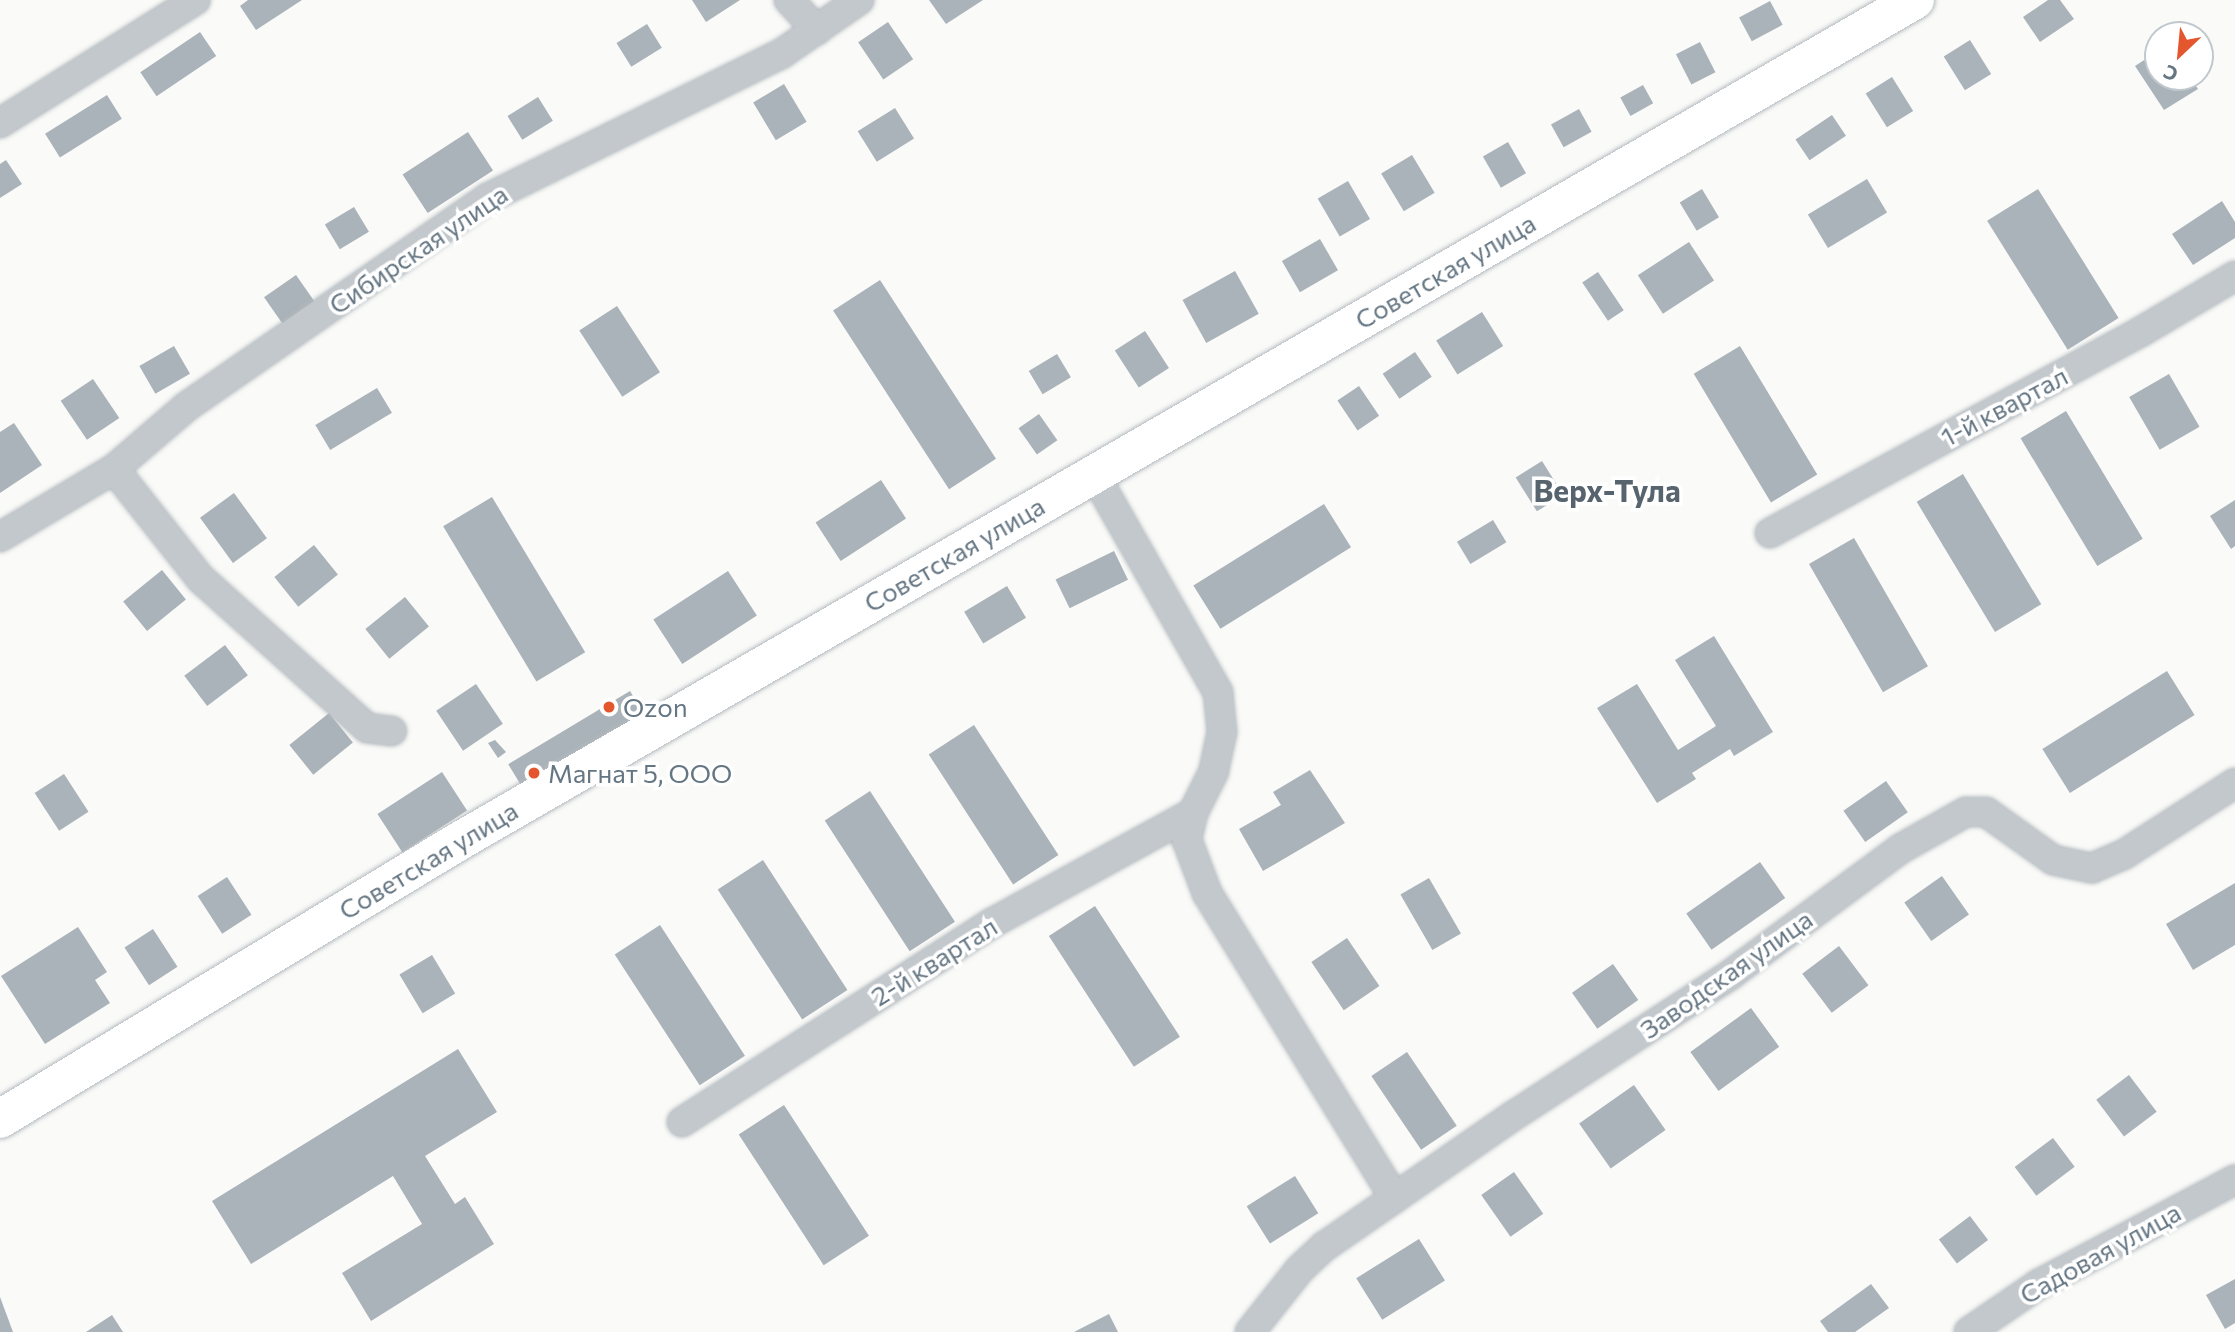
<!DOCTYPE html>
<meta charset="utf-8">
<style>
body{margin:0}
#map{position:relative;width:2235px;height:1332px;overflow:hidden;background:#fafaf8;font-family:Commissioner,sans-serif}
div>[style]{position:absolute}
.building>*{inset:0;background:#aab3b9;transform-origin:0 0}
.roads{filter:drop-shadow(0 0 2px #b3babf) drop-shadow(0 0 2px #b3babf)}
.minor>*{height:28px;margin:-14px;padding:0 14px;transform-origin:14px;border-radius:14px;background:#c3c8cc}
.secondary>*{height:38px;margin:-19px;padding:0 19px;transform-origin:19px;border-radius:19px;background:#fff}
.dots>*{width:19px;height:19px;translate:-50% -50%;box-sizing:border-box;border:4px solid #fff;border-radius:50%}
span{translate:-50% -50%;white-space:nowrap;text-align:center;line-height:1.15;-webkit-text-stroke:7px #fff;paint-order:stroke}
.street-label{font-size:26px;color:#657683}
.poi-label{font-size:26px;color:#657683}
.left{translate:0 -50%;text-align:left}
.quarter-label{font-size:30px;color:#57646e;font-weight:700}
.north{position:absolute;left:2144px;top:21px;width:70px;height:70px;box-sizing:border-box;background:#fff;border:2px solid #c1c8cd;border-radius:50%;rotate:206deg;font-size:19px;font-weight:700;line-height:28px;text-align:center;color:#657683}
.north::after{content:'';display:block;margin:auto;width:24px;height:32px;background:#e4572e;clip-path:polygon(50% 0,100% 100%,50% 72%,0 100%)}
</style>
<div id="map">
<div class="building">
<div style="clip-path:polygon(248px 0,302px 0,256px 30px,240px 6px)"></div>
<div style="clip-path:polygon(692px 0,740px 0,706px 22px)"></div>
<div style="clip-path:polygon(929px 0,983px 0,946px 24px)"></div>
<div style="clip-path:polygon(2048px 0,2060px 0,2074px 19px,2040px 42px,2023px 17px)"></div>
<div style="left:1770px;top:1px;width:27px;height:35px;rotate:62deg"></div>
<div style="left:888px;top:22px;width:45px;height:36px;rotate:56deg"></div>
<div style="left:647px;top:24px;width:28px;height:36px;rotate:58deg"></div>
<div style="left:200px;top:32px;width:29px;height:72px;rotate:56deg"></div>
<div style="left:1970px;top:40px;width:40px;height:31px;rotate:58deg"></div>
<div style="left:1700px;top:42px;width:34px;height:27px;rotate:63deg"></div>
<div style="clip-path:polygon(2158px 51px,2158px 77px,2190px 77px,2198px 89px,2164px 110px,2135px 66px)"></div>
<div style="left:1892px;top:77px;width:40px;height:31px;rotate:58deg"></div>
<div style="left:784px;top:84px;width:44px;height:36px;rotate:59deg"></div>
<div style="left:1643px;top:85px;width:21px;height:26px;rotate:61deg"></div>
<div style="left:107px;top:95px;width:28px;height:73px;rotate:58deg"></div>
<div style="left:538px;top:97px;width:28px;height:36px;rotate:58deg"></div>
<div style="left:895px;top:108px;width:36px;height:44px;rotate:58deg"></div>
<div style="left:1579px;top:109px;width:26px;height:32px;rotate:61deg"></div>
<div style="left:1832px;top:115px;width:25px;height:44px;rotate:56deg"></div>
<div style="left:468px;top:132px;width:46px;height:78px;rotate:57deg"></div>
<div style="left:1508px;top:142px;width:36px;height:29px;rotate:60deg"></div>
<div style="left:1412px;top:155px;width:44px;height:36px;rotate:59deg"></div>
<div style="clip-path:polygon(6px 160px,22px 184px,0 198px,0 164px)"></div>
<div style="left:1867px;top:179px;width:39px;height:69px;rotate:59deg"></div>
<div style="left:1348px;top:181px;width:44px;height:35px;rotate:60deg"></div>
<div style="left:1702px;top:189px;width:33px;height:26px;rotate:59deg"></div>
<div style="left:2038px;top:189px;width:152px;height:60px;rotate:58deg"></div>
<div style="clip-path:polygon(2222px 201px,2235px 222px,2235px 238px,2193px 265px,2172px 234px)"></div>
<div style="left:354px;top:207px;width:29px;height:34px;rotate:59deg"></div>
<div style="left:1320px;top:239px;width:36px;height:44px;rotate:60deg"></div>
<div style="left:1689px;top:242px;width:46px;height:61px;rotate:57deg"></div>
<div style="left:1235px;top:271px;width:49px;height:60px;rotate:61deg"></div>
<div style="left:1598px;top:272px;width:46px;height:19px;rotate:56deg"></div>
<div style="left:296px;top:275px;width:32px;height:39px;rotate:55deg"></div>
<div style="left:880px;top:280px;width:213px;height:56px;rotate:57deg"></div>
<div style="left:617px;top:306px;width:79px;height:45px;rotate:57deg"></div>
<div style="left:1482px;top:312px;width:40px;height:54px;rotate:58deg"></div>
<div style="left:1145px;top:331px;width:44px;height:36px;rotate:57deg"></div>
<div style="left:174px;top:346px;width:32px;height:40px;rotate:60deg"></div>
<div style="left:1740px;top:346px;width:150px;height:54px;rotate:59deg"></div>
<div style="left:1415px;top:352px;width:30px;height:39px;rotate:56deg"></div>
<div style="left:1057px;top:354px;width:27px;height:33px;rotate:59deg"></div>
<div style="left:2169px;top:374px;width:61px;height:46px;rotate:60deg"></div>
<div style="left:93px;top:379px;width:47px;height:39px;rotate:56deg"></div>
<div style="left:1359px;top:386px;width:36px;height:26px;rotate:56deg"></div>
<div style="left:377px;top:388px;width:29px;height:72px;rotate:59deg"></div>
<div style="left:2066px;top:411px;width:149px;height:53px;rotate:59deg"></div>
<div style="left:1039px;top:414px;width:32px;height:25px;rotate:55deg"></div>
<div style="clip-path:polygon(14px 423px,42px 465px,0 493px,0 432px)"></div>
<div style="left:1542px;top:461px;width:40px;height:31px;rotate:58deg"></div>
<div style="left:1963px;top:474px;width:152px;height:54px;rotate:59deg"></div>
<div style="left:881px;top:480px;width:46px;height:78px;rotate:57deg"></div>
<div style="left:234px;top:493px;width:56px;height:42px;rotate:54deg"></div>
<div style="left:492px;top:497px;width:181px;height:57px;rotate:59deg"></div>
<div style="clip-path:polygon(2235px 500px,2235px 546px,2231px 549px,2210px 516px)"></div>
<div style="left:1324px;top:504px;width:51px;height:154px;rotate:58deg"></div>
<div style="left:1493px;top:520px;width:26px;height:42px;rotate:59deg"></div>
<div style="left:1854px;top:538px;width:148px;height:52px;rotate:60deg"></div>
<div style="left:314px;top:545px;width:38px;height:51px;rotate:51deg"></div>
<div style="left:1114px;top:551px;width:32px;height:65px;rotate:64deg"></div>
<div style="left:162px;top:570px;width:38px;height:50px;rotate:51deg"></div>
<div style="left:728px;top:571px;width:53px;height:89px;rotate:57deg"></div>
<div style="left:1007px;top:586px;width:37px;height:50px;rotate:59deg"></div>
<div style="left:405px;top:597px;width:38px;height:51px;rotate:51deg"></div>
<div style="clip-path:polygon(1714px 636px,1773px 732px,1734px 756px,1730px 749px,1692px 773px,1696px 779px,1657px 803px,1597px 708px,1637px 684px,1678px 750px,1716px 726px,1675px 660px)"></div>
<div style="left:225px;top:645px;width:38px;height:51px;rotate:53deg"></div>
<div style="left:2167px;top:671px;width:52px;height:147px;rotate:58deg"></div>
<div style="left:476px;top:684px;width:48px;height:48px;rotate:56deg"></div>
<div style="left:630px;top:691px;width:27px;height:142px;rotate:59deg"></div>
<div style="left:329px;top:713px;width:38px;height:51px;rotate:51deg"></div>
<div style="left:974px;top:725px;width:155px;height:54px;rotate:57deg"></div>
<div style="clip-path:polygon(495px 740px,506px 752px,498px 758px,488px 743px)"></div>
<div style="clip-path:polygon(1310px 770px,1345px 823px,1263px 871px,1239px 829px,1281px 805px,1273px 792px)"></div>
<div style="left:442px;top:772px;width:46px;height:77px;rotate:57deg"></div>
<div style="left:64px;top:774px;width:45px;height:35px;rotate:57deg"></div>
<div style="left:1886px;top:781px;width:38px;height:52px;rotate:55deg"></div>
<div style="left:870px;top:791px;width:156px;height:54px;rotate:57deg"></div>
<div style="left:763px;top:860px;width:155px;height:54px;rotate:57deg"></div>
<div style="left:1760px;top:862px;width:44px;height:90px;rotate:55deg"></div>
<div style="left:1942px;top:876px;width:47px;height:46px;rotate:55deg"></div>
<div style="left:227px;top:877px;width:45px;height:35px;rotate:57deg"></div>
<div style="left:1429px;top:878px;width:64px;height:33px;rotate:60deg"></div>
<div style="clip-path:polygon(2235px 883px,2235px 945px,2193px 970px,2166px 924px)"></div>
<div style="left:1095px;top:906px;width:156px;height:55px;rotate:57deg"></div>
<div style="left:660px;top:925px;width:156px;height:54px;rotate:57deg"></div>
<div style="clip-path:polygon(78px 927px,107px 972px,95px 980px,110px 1003px,45px 1044px,1px 976px)"></div>
<div style="left:153px;top:929px;width:45px;height:34px;rotate:57deg"></div>
<div style="left:1347px;top:938px;width:58px;height:43px;rotate:56deg"></div>
<div style="left:1839px;top:946px;width:49px;height:46px;rotate:53deg"></div>
<div style="left:432px;top:955px;width:45px;height:38px;rotate:59deg"></div>
<div style="left:1613px;top:964px;width:44px;height:50px;rotate:55deg"></div>
<div style="left:1751px;top:1008px;width:48px;height:75px;rotate:54deg"></div>
<div style="clip-path:polygon(458px 1049px,497px 1112px,425px 1156px,455px 1204px,465px 1197px,494px 1244px,371px 1321px,342px 1273px,422px 1224px,393px 1176px,251px 1264px,212px 1201px)"></div>
<div style="left:1407px;top:1052px;width:89px;height:43px;rotate:56deg"></div>
<div style="left:2129px;top:1075px;width:46px;height:41px;rotate:53deg"></div>
<div style="left:1634px;top:1085px;width:55px;height:67px;rotate:55deg"></div>
<div style="left:784px;top:1105px;width:156px;height:54px;rotate:57deg"></div>
<div style="left:2053px;top:1138px;width:36px;height:48px;rotate:53deg"></div>
<div style="left:1514px;top:1172px;width:51px;height:40px;rotate:55deg"></div>
<div style="left:1295px;top:1176px;width:44px;height:57px;rotate:58deg"></div>
<div style="left:1970px;top:1216px;width:30px;height:39px;rotate:53deg"></div>
<div style="left:1419px;top:1239px;width:49px;height:74px;rotate:58deg"></div>
<div style="clip-path:polygon(2235px 1279px,2235px 1323px,2225px 1329px,2206px 1295px)"></div>
<div style="clip-path:polygon(1871px 1284px,1889px 1308px,1855px 1332px,1828px 1332px,1820px 1321px)"></div>
<div style="clip-path:polygon(0 1297px,13px 1332px,0 1332px)"></div>
<div style="clip-path:polygon(1109px 1314px,1118px 1332px,1074px 1332px)"></div>
<div style="clip-path:polygon(112px 1315px,123px 1332px,86px 1332px)"></div>
</div>
<div class="roads">
<div class="minor">
<div style="left:789px;top:0;width:41px;rotate:47deg"></div>
<div style="left:0;top:123px;width:231px;rotate:-32.2deg"></div>
<div style="left:114px;top:469px;width:140px;rotate:51.7deg"></div>
<div style="left:201px;top:579px;width:223px;rotate:41.9deg"></div>
<div style="left:367px;top:728px;width:25px;rotate:7deg"></div>
<div style="left:1094px;top:474px;width:251px;rotate:60.4deg"></div>
<div style="left:1218px;top:692px;width:40px;rotate:84.3deg"></div>
<div style="left:1222px;top:732px;width:40px;rotate:102deg"></div>
<div style="left:1214px;top:771px;width:47px;rotate:116.6deg"></div>
<div style="left:1193px;top:813px;width:28px;rotate:103deg"></div>
<div style="left:1187px;top:840px;width:57px;rotate:69.3deg"></div>
<div style="left:1207px;top:893px;width:358px;rotate:58.4deg"></div>
<div style="left:1770px;top:533px;width:423px;rotate:-28.5deg"></div>
<div style="left:2142px;top:331px;width:108px;rotate:-30.6deg"></div>
<div style="left:0;top:537px;width:133px;rotate:-30.8deg"></div>
<div style="left:114px;top:469px;width:95px;rotate:-40.7deg"></div>
<div style="left:186px;top:407px;width:367px;rotate:-34.7deg"></div>
<div style="left:488px;top:198px;width:326px;rotate:-26.2deg"></div>
<div style="left:781px;top:54px;width:95px;rotate:-34.7deg"></div>
<div style="left:682px;top:1122px;width:368px;rotate:-32.7deg"></div>
<div style="left:992px;top:923px;width:229px;rotate:-28.7deg"></div>
<div style="left:1250px;top:1332px;width:80px;rotate:-51.6deg"></div>
<div style="left:1300px;top:1269px;width:34px;rotate:-43deg"></div>
<div style="left:1325px;top:1246px;width:229px;rotate:-34.7deg"></div>
<div style="left:1513px;top:1116px;width:259px;rotate:-33deg"></div>
<div style="left:1730px;top:975px;width:212px;rotate:-36.5deg"></div>
<div style="left:1900px;top:849px;width:76px;rotate:-29.3deg"></div>
<div style="left:1966px;top:812px;width:20px"></div>
<div style="left:1986px;top:812px;width:82px;rotate:35.6deg"></div>
<div style="left:2053px;top:860px;width:40px;rotate:12deg"></div>
<div style="left:2092px;top:868px;width:34px;rotate:-23deg"></div>
<div style="left:2123px;top:855px;width:133px;rotate:-32.7deg"></div>
<div style="left:1969px;top:1332px;width:85px;rotate:-34.4deg"></div>
<div style="left:2039px;top:1284px;width:222px;rotate:-28deg"></div>
</div>
<div class="secondary">
<div style="left:0;top:1119px;width:533px;rotate:-31.18deg"></div>
<div style="left:456px;top:843px;width:1685px;rotate:-30.02deg"></div>
</div>
</div>
<div class="dots">
<div style="left:609px;top:707px;background:#e4572e"></div>
<div style="left:534px;top:773px;background:#e4572e"></div>
</div>
<div class="street-label">
<span style="left:418px;top:249px;rotate:-34deg">Сибирская улица</span>
<span style="left:1445px;top:271px;rotate:-30deg">Советская улица</span>
<span style="left:2004px;top:406px;rotate:-28deg">1-й квартал</span>
<span style="left:954px;top:554px;rotate:-30deg">Советская улица</span>
<span style="left:428px;top:860px;rotate:-31deg">Советская улица</span>
<span style="left:934px;top:961px;rotate:-32deg">2-й квартал</span>
<span style="left:1726px;top:974px;rotate:-35deg">Заводская улица</span>
<span style="left:2100px;top:1253px;rotate:-29deg">Садовая улица</span>
</div>
<div class="poi-label">
<span class="left" style="left:623px;top:707px">Ozon</span>
<span class="left" style="left:548px;top:773px">Магнат 5, ООО</span>
</div>
<div class="quarter-label">
<span style="left:1607px;top:490px">Верх-Тула</span>
</div>
<div class="north">С</div>
</div>
